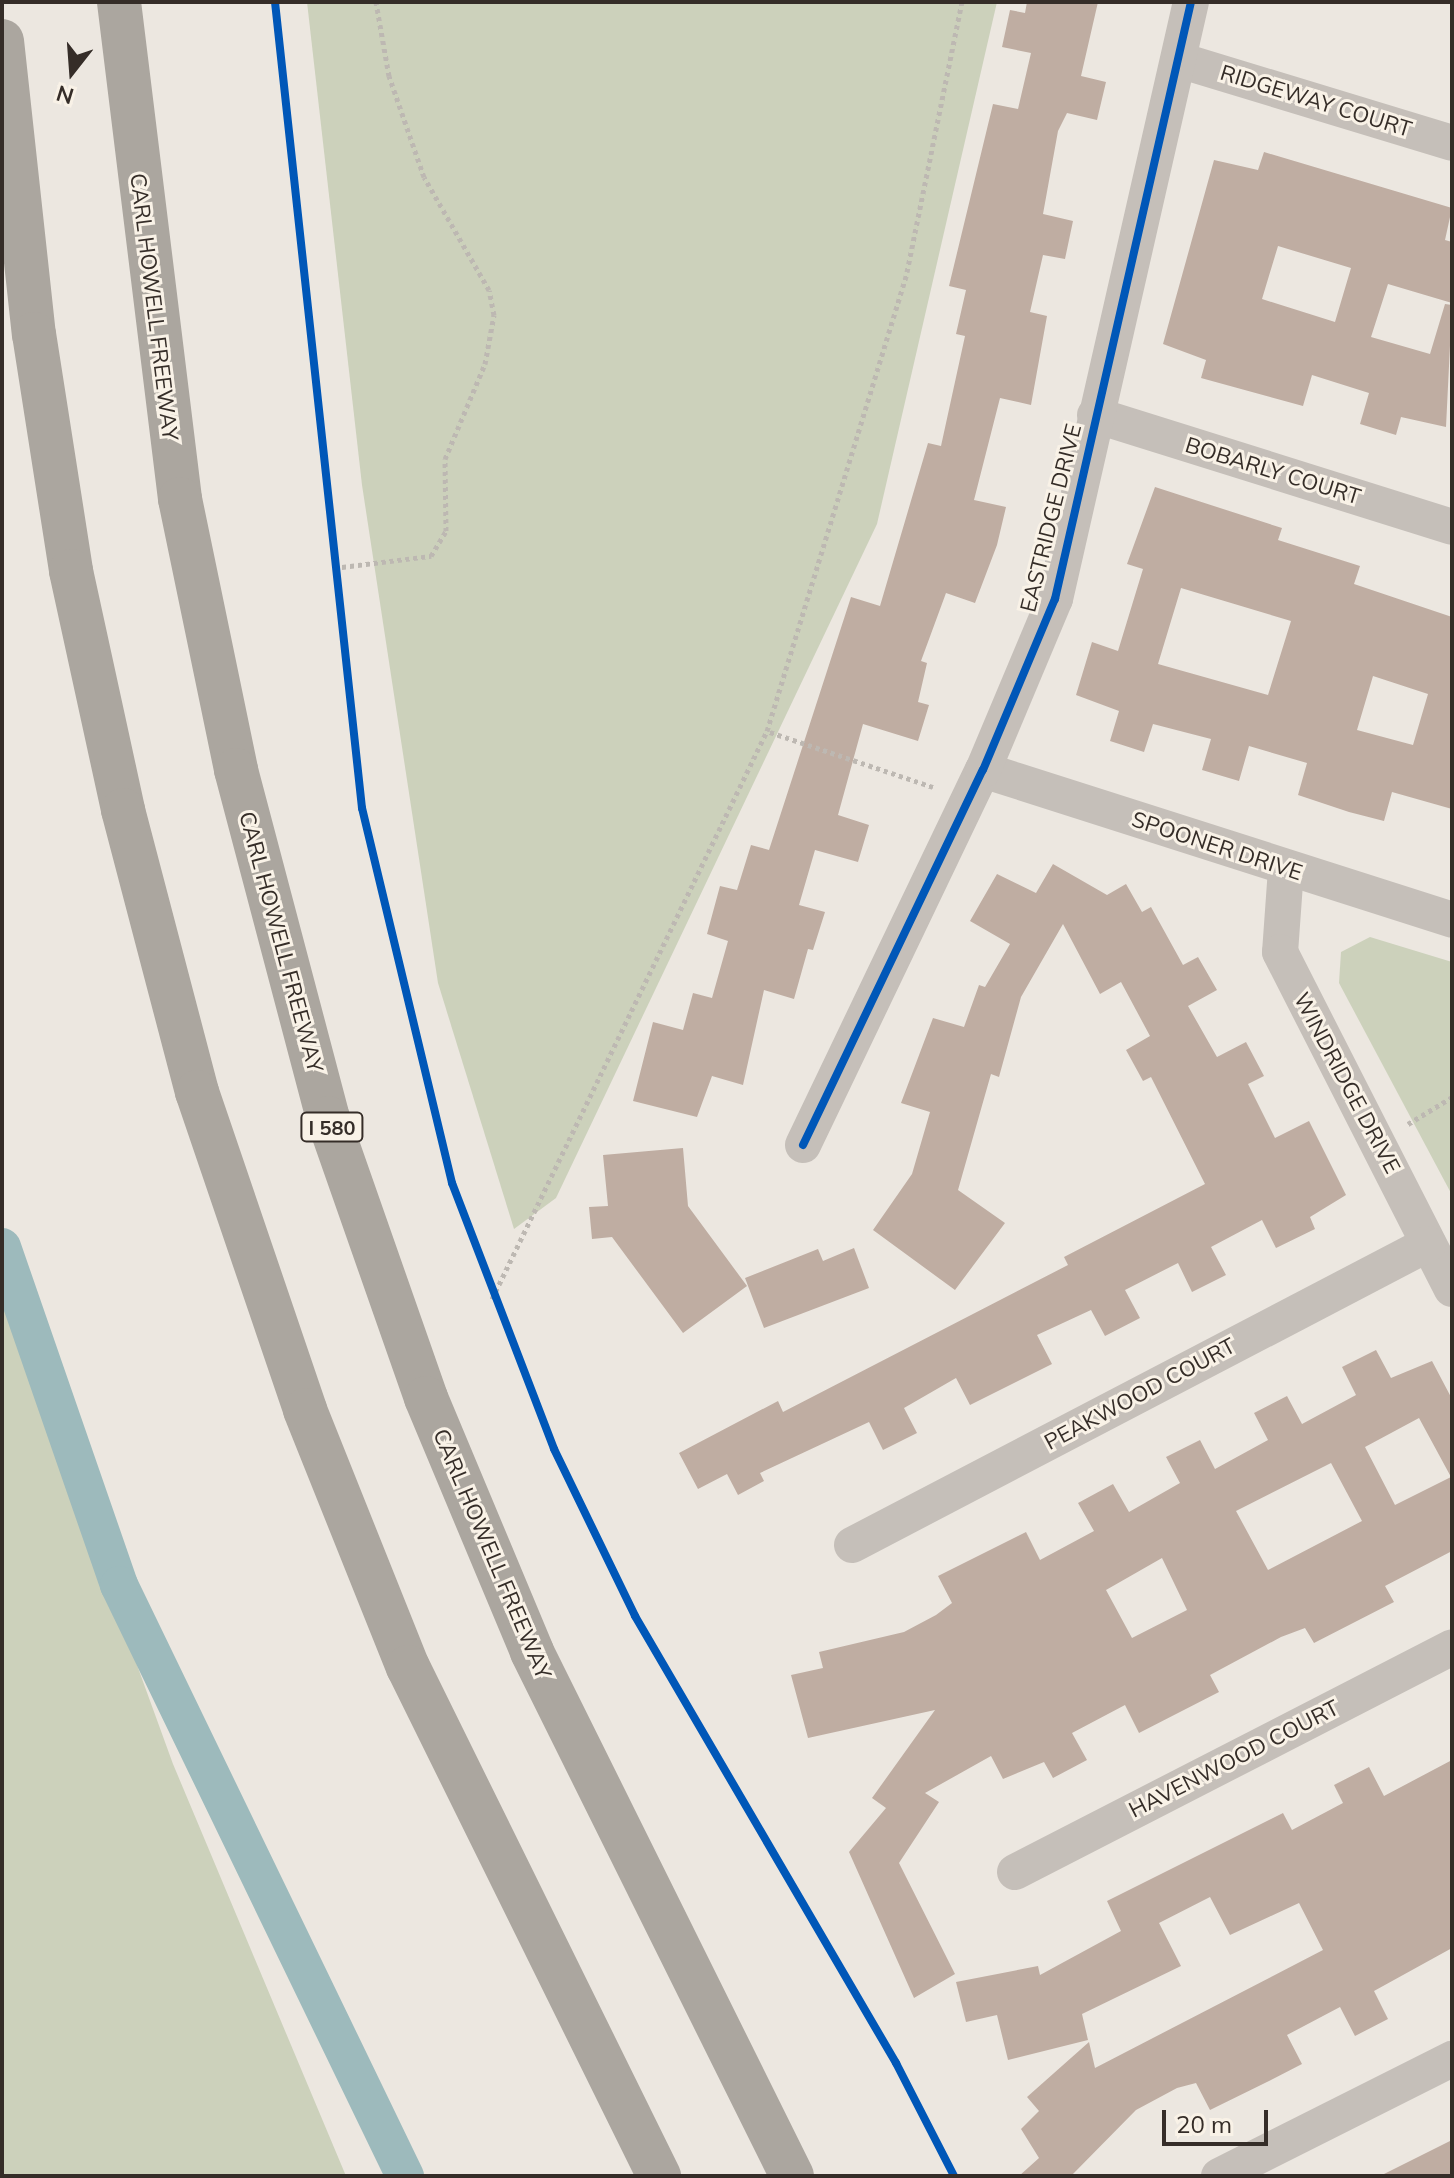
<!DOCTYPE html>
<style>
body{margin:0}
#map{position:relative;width:1454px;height:2178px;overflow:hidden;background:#ece7e0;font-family:Mulish,sans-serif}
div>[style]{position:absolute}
.green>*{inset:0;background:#ccd1bb}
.canal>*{height:38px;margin:-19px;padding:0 19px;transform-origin:19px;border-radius:19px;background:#9dbabc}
.building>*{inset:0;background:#bfada2}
.path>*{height:5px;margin-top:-2.5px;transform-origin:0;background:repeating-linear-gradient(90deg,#bdb8b2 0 4px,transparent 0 8px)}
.minor>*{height:36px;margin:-18px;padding:0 18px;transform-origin:18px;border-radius:18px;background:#c5bfb9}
.motorway>*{height:44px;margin:-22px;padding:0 22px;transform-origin:22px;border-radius:22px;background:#aba69f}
.cycleway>*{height:8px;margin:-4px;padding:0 4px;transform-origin:4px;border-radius:4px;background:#0057b8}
span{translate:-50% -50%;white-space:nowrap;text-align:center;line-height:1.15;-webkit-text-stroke:6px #f9f2e7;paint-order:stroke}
.shield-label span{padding:2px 6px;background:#f9f2e7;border:2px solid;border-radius:6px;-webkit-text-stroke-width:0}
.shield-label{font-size:20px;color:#352d28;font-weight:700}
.street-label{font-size:22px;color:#352d28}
.frame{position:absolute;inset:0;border:4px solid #352d28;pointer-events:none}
.north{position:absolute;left:32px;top:32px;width:80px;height:80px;-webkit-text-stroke:6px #f9f2e7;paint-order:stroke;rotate:197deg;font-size:22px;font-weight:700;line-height:32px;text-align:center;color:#352d28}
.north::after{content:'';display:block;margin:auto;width:28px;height:36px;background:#352d28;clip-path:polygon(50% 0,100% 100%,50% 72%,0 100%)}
.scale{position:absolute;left:1162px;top:2110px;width:106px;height:36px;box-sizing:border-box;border:4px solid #352d28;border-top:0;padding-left:10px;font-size:24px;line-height:28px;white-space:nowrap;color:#352d28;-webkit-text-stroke:6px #f9f2e7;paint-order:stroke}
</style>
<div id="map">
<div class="green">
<div style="clip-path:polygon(307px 2px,997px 2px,877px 524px,556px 1198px,514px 1229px,438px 983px,362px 485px)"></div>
<div style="clip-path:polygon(1370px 937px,1452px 962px,1452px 1195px,1339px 983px,1341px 952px)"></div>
<div style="clip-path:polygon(2px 1294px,173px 1764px,346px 2176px,2px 2176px)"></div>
</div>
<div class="canal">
<div style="left:2px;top:1247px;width:358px;rotate:70.9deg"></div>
<div style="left:119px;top:1585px;width:657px;rotate:64.18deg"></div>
</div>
<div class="building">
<div style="clip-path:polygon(1027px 2px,1098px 2px,1081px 76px,1106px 82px,1097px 120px,1067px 113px,1058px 131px,1043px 214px,1073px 221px,1065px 259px,1043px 255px,1030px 312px,1047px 316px,1031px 405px,1000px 398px,974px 500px,1006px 507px,997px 545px,975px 603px,946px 593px,921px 661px,927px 663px,918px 702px,929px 705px,918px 741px,863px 724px,838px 815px,869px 825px,858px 862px,815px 850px,799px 905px,825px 912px,813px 950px,808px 949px,794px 999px,764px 990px,743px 1085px,712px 1076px,697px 1117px,633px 1101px,653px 1022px,683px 1030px,693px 993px,712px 998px,728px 941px,707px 934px,720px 886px,737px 890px,751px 845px,769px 850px,851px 597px,880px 606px,928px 443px,941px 446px,965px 336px,956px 334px,966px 290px,949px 286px,993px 104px,1018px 109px,1031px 53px,1002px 47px,1010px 10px,1025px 13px)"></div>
<div style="clip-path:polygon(evenodd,1264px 152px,1452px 208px,1445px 240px,1452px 242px,1452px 303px,1388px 284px,1371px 337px,1430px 354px,1445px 304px,1452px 305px,1446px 427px,1401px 417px,1396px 435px,1360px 424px,1369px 393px,1312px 375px,1303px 406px,1201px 378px,1206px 360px,1163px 344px,1214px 160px,1258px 170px,1264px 152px,1278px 246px,1351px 268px,1335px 322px,1262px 299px,1278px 246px)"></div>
<div style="clip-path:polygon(evenodd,1155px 487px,1282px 528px,1278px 540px,1360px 566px,1354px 584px,1452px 617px,1452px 809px,1392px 792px,1384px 821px,1349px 812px,1298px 795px,1307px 763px,1249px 746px,1239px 781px,1202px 770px,1211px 739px,1153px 724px,1144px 752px,1110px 741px,1119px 711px,1076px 695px,1092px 642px,1118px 651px,1143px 569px,1127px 564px,1155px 487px,1181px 588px,1291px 621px,1268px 695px,1158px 664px,1181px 588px,1155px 487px,1373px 676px,1428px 694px,1413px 745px,1357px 730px,1373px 676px)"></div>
<div style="clip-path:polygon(1053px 864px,1107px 895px,1126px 884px,1142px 912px,1151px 907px,1183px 965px,1198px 957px,1217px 990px,1188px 1006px,1217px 1057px,1246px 1042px,1264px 1076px,1248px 1084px,1275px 1138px,1309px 1121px,1346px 1195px,1310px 1217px,1315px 1229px,1276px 1248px,1262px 1220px,1211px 1247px,1226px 1275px,1192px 1292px,1178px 1263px,1125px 1290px,1140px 1318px,1105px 1336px,1091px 1310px,1037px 1335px,1052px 1364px,970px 1405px,956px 1378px,904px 1408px,917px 1433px,883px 1450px,869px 1422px,760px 1473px,764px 1481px,738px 1495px,727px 1474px,698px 1489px,679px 1453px,778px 1401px,783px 1412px,1068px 1265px,1064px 1257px,1205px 1184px,1151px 1077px,1143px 1081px,1126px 1050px,1150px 1036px,1121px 982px,1100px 994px,1063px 924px,1021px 997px,999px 1077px,991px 1074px,958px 1190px,1005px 1223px,955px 1290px,873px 1230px,912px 1174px,930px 1112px,901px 1103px,933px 1018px,964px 1027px,979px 985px,985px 987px,1010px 944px,970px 921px,997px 874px,1036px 893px)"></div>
<div style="clip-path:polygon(683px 1148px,688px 1206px,747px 1286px,683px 1333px,612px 1237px,592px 1239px,589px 1207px,608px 1206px,603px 1155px)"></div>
<div style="clip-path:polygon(854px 1248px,869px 1288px,764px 1328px,745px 1278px,818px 1249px,823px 1261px)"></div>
<div style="clip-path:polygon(evenodd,1376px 1350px,1391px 1378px,1432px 1361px,1452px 1399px,1452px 1551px,1385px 1586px,1394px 1602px,1314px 1643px,1305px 1628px,1281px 1637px,1210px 1675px,1219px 1692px,1139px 1733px,1125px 1705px,1072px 1733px,1087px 1760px,1053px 1778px,1044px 1762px,1003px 1779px,991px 1756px,925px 1793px,939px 1802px,899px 1863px,955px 1974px,914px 1998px,849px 1852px,886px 1808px,872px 1798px,935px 1710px,808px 1738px,791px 1675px,823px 1668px,819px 1652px,904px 1632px,936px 1615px,952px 1603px,938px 1576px,1026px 1532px,1040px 1560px,1094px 1531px,1078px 1503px,1113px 1484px,1129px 1512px,1180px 1483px,1166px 1457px,1200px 1440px,1215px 1469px,1268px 1440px,1254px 1413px,1287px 1396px,1302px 1424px,1356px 1395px,1342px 1367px,1376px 1350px,1419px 1418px,1451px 1477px,1395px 1505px,1365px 1447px,1419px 1418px,1376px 1350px,1331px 1463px,1362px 1521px,1268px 1570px,1236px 1511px,1331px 1463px,1376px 1350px,1162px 1558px,1187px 1610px,1132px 1638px,1106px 1590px,1162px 1558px)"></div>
<div style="clip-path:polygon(1452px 1760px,1452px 1948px,1374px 1991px,1388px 2019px,1355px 2036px,1340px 2007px,1287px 2035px,1302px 2064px,1269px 2081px,1210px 2110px,1196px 2083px,1177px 2088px,1136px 2110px,1071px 2176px,1019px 2176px,1039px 2158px,1021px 2129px,1039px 2111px,1027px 2097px,1089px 2042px,1095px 2068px,1323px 1950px,1299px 1903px,1230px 1935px,1210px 1897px,1159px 1923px,1181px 1966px,1082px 2014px,1088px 2040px,1008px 2060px,997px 2015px,966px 2022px,956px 1982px,1038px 1966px,1040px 1975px,1121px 1931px,1107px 1901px,1283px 1813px,1292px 1830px,1343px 1803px,1334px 1785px,1369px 1767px,1384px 1796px)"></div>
<div style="clip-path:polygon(1452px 2140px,1452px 2176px,1380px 2176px)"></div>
</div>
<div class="path">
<div style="left:334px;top:568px;width:98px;rotate:-7.1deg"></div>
<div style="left:431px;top:556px;width:29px;rotate:-59deg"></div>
<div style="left:446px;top:531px;width:72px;rotate:-90.8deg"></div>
<div style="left:445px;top:459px;width:103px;rotate:-67.2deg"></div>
<div style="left:485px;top:364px;width:50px;rotate:-79.6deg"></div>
<div style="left:494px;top:315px;width:25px;rotate:-101deg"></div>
<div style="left:489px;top:290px;width:130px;rotate:-119.9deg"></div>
<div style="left:424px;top:177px;width:107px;rotate:-109.1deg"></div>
<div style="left:389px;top:76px;width:75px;rotate:-100deg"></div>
<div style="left:933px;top:787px;width:175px;rotate:-161.4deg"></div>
<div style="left:767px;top:731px;width:480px;rotate:-73deg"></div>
<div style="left:907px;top:272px;width:276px;rotate:-78.5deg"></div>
<div style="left:1408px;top:1124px;width:52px;rotate:-31.5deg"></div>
<div style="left:492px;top:1299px;width:631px;rotate:-64.17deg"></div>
</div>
<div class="minor">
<div style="left:1179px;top:60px;width:285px;rotate:16.9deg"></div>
<div style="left:1095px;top:415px;width:374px;rotate:17.4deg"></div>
<div style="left:983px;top:770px;width:492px;rotate:17.7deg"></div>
<div style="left:1286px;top:869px;width:83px;rotate:94.1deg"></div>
<div style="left:1280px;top:952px;width:378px;rotate:63deg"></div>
<div style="left:803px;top:1145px;width:416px;rotate:-64.4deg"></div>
<div style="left:983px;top:770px;width:186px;rotate:-67.2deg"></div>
<div style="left:1055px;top:599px;width:612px;rotate:-77.17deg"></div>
<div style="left:852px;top:1545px;width:650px;rotate:-27.59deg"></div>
<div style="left:1015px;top:1872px;width:492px;rotate:-27.2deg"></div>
<div style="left:1219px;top:2176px;width:261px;rotate:-26.7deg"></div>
</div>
<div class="motorway">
<div style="left:119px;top:2px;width:501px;rotate:83deg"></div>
<div style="left:180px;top:499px;width:277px;rotate:78.3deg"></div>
<div style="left:236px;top:770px;width:360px;rotate:75.2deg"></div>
<div style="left:328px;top:1118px;width:297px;rotate:70.7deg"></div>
<div style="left:426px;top:1398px;width:275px;rotate:67.3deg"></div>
<div style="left:532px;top:1652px;width:585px;rotate:63.61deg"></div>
<div style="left:2px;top:41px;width:295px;rotate:83.8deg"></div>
<div style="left:34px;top:334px;width:240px;rotate:81.1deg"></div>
<div style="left:71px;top:571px;width:245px;rotate:77.7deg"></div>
<div style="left:123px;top:810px;width:292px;rotate:75.3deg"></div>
<div style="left:197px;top:1092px;width:336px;rotate:71.2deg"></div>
<div style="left:305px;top:1410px;width:277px;rotate:68.2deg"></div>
<div style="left:408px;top:1667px;width:568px;rotate:63.75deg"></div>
</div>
<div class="cycleway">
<div style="left:275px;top:2px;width:811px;rotate:83.84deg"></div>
<div style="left:362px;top:808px;width:386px;rotate:76.5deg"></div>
<div style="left:452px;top:1183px;width:285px;rotate:69deg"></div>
<div style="left:554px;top:1449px;width:186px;rotate:64.1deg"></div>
<div style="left:635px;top:1616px;width:518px;rotate:59.72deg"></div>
<div style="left:896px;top:2063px;width:127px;rotate:62.8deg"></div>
<div style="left:803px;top:1145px;width:416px;rotate:-64.4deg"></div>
<div style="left:983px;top:770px;width:186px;rotate:-67.2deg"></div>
<div style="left:1055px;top:599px;width:612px;rotate:-77.17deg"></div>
</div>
<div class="shield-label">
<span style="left:332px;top:1127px">I 580</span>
</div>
<div class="street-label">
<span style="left:1316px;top:101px;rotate:17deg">RIDGEWAY COURT</span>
<span style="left:154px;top:307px;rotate:83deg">CARL HOWELL FREEWAY</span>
<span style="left:1273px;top:471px;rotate:17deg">BOBARLY COURT</span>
<span style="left:1051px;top:518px;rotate:-76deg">EASTRIDGE DRIVE</span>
<span style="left:1217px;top:846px;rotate:18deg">SPOONER DRIVE</span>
<span style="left:281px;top:942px;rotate:75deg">CARL HOWELL FREEWAY</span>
<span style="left:1347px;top:1083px;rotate:62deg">WINDRIDGE DRIVE</span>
<span style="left:1140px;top:1394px;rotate:-28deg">PEAKWOOD COURT</span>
<span style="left:492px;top:1554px;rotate:67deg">CARL HOWELL FREEWAY</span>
<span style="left:1234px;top:1759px;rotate:-27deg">HAVENWOOD COURT</span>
</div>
<div class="frame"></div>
<div class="north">N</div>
<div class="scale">20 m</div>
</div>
